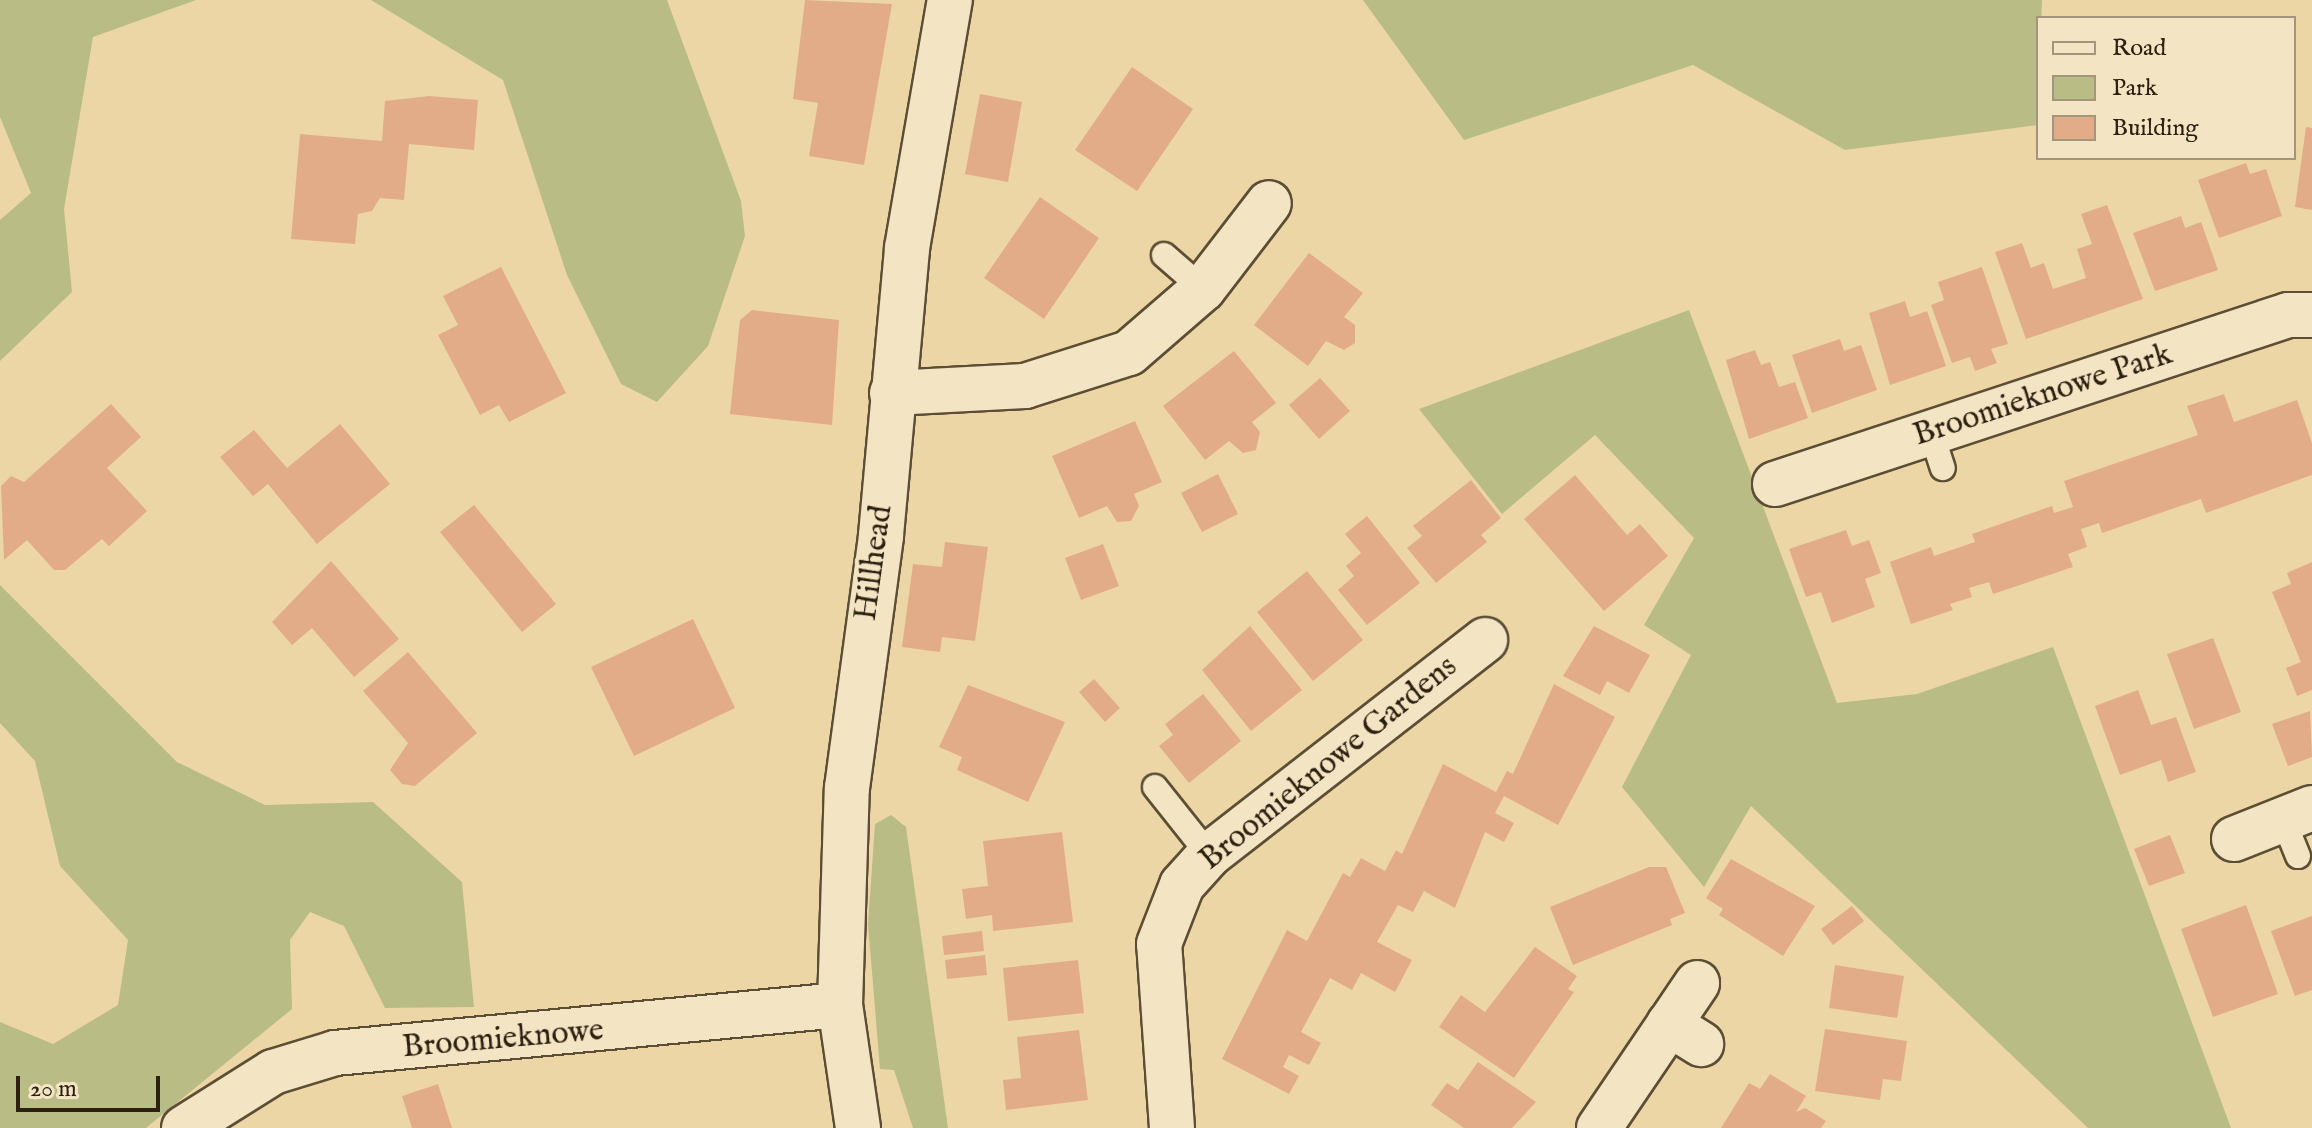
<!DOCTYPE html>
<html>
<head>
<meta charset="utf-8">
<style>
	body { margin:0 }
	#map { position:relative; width:2312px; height:1128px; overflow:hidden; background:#ecd6a5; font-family:"IM FELL English",serif }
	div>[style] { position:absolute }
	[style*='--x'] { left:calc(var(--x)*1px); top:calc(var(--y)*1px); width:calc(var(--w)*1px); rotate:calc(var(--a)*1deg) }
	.green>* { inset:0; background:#b9bd85 }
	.building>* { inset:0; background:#e3ac89 }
	.roads { filter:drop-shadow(2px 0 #5c4e35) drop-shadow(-2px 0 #5c4e35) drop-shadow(0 2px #5c4e35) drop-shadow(0 -2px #5c4e35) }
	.lane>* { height:24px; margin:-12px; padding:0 12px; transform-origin:12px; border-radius:12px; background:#f3e4c4 }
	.street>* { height:44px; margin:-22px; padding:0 22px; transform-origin:22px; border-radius:22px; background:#f3e4c4 }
	.secondary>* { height:44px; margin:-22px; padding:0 22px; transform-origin:22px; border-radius:22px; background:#f3e4c4 }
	span { translate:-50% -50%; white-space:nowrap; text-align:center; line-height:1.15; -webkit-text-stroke:8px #f3e4c4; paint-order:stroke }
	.street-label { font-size:32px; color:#2c2010 }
	.legend { position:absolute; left:2036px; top:16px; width:260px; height:144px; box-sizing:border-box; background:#f3e4c4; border:2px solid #a3967c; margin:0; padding:10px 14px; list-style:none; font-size:24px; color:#2c2010 }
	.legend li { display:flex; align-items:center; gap:16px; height:40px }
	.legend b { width:40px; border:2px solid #a3967c }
	.scale { position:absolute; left:16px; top:1076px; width:144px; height:36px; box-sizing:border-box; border:4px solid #2c2010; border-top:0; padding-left:10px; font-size:24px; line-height:28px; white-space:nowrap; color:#2c2010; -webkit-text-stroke:6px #f3e4c4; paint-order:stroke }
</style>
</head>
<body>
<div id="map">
	<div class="green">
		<div style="clip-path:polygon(0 0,196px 0,93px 37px,64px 209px,72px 292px,0 361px,0 220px,31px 193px,0 117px)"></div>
		<div style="clip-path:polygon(371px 0,667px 0,741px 201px,745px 236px,708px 346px,657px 402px,621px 384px,567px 275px,503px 80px)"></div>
		<div style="clip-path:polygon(1363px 0,2042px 0,2038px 125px,1845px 150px,1693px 65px,1464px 140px)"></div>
		<div style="clip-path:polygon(1689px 310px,1837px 703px,1917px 694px,2053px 647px,2231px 1128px,2088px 1128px,1751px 806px,1704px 887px,1622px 787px,1691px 655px,1644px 625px,1694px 538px,1595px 435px,1502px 514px,1419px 409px)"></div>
		<div style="clip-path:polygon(0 585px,177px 762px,265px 805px,373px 802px,462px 882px,474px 1007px,385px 1008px,344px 926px,310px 912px,290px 940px,292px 1009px,146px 1128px,0 1128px,0 1022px,53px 1044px,118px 1005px,128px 940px,60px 866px,35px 761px,0 723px)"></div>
		<div style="clip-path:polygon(891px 815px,906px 827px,948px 1128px,913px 1128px,894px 1070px,880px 1069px,868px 924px,875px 824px)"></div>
	</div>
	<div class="building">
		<div style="clip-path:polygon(805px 0,892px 4px,864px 165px,809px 156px,818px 103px,793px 99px)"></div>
		<div style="clip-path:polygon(1132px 67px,1193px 109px,1137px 191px,1075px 150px)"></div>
		<div style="clip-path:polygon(980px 94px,1022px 102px,1008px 182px,965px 174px)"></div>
		<div style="clip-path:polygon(429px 96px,478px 100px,474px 150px,409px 144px,404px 200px,380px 198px,372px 211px,358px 214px,355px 244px,291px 239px,300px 134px,382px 141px,385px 101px)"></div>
		<div style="clip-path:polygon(2306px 127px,2312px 128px,2312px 210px,2295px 207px)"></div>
		<div style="clip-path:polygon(2246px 163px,2250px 174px,2266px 169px,2282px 216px,2219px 238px,2198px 180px)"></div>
		<div style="clip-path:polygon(1040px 197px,1099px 238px,1044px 319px,984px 278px)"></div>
		<div style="clip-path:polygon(2107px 205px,2143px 299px,2026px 339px,1995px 252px,2022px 243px,2031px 268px,2044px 263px,2053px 289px,2086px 278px,2077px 249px,2092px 244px,2081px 214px)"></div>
		<div style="clip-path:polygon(2181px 216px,2185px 228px,2201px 222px,2218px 270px,2155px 291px,2133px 233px)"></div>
		<div style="clip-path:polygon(1309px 253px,1363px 293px,1344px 317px,1355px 325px,1355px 343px,1344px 350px,1326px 341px,1308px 366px,1254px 325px)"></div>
		<div style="clip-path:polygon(501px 267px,566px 393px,509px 422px,499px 405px,480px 415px,438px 335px,458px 325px,443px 296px)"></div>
		<div style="clip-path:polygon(1982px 267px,2008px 344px,1991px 349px,1997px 363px,1975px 371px,1970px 357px,1952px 363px,1931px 305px,1944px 300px,1938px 282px)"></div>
		<div style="clip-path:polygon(1905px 301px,1910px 317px,1927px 311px,1946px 366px,1890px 385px,1869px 313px)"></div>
		<div style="clip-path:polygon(752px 310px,839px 320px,832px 425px,730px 414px,740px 320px)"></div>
		<div style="clip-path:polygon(1840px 339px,1844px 351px,1861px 345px,1877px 390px,1812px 413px,1792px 355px)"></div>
		<div style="clip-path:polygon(1755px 350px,1761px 365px,1770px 362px,1779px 387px,1795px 382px,1808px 418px,1749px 439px,1726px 360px)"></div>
		<div style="clip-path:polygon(1234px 351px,1276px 403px,1252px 422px,1260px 432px,1256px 450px,1243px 453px,1229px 441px,1205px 460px,1163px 406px)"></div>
		<div style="clip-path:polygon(1320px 378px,1350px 411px,1319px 439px,1289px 405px)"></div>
		<div style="clip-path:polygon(2224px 394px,2234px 422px,2297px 400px,2312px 443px,2312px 475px,2206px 513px,2201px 499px,2102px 533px,2099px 523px,2081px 529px,2087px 547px,2068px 554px,2073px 567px,1993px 594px,1989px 582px,1969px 588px,1972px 597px,1950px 604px,1953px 610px,1911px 624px,1890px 562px,1931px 547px,1934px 556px,1975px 542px,1972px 534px,2052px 506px,2054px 513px,2073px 507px,2064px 481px,2198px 435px,2187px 406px)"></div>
		<div style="clip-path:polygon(111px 404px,141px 437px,107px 468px,147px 511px,109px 546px,102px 539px,65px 570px,54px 570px,27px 540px,4px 560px,1px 486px,11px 476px,24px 482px)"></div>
		<div style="clip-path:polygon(1135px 421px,1162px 482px,1134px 494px,1139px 506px,1131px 521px,1117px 522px,1107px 506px,1079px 518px,1052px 456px)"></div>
		<div style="clip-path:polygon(340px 424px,390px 484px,317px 544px,268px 484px,253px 496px,220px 457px,254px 430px,287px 468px)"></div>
		<div style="clip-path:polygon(1218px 474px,1238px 514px,1202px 532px,1181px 493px)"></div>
		<div style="clip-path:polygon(1575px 475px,1627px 535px,1640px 524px,1668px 556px,1604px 611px,1524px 519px)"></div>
		<div style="clip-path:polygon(1471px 480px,1501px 518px,1481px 535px,1487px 542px,1436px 583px,1407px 548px,1422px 536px,1413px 526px)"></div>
		<div style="clip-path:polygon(474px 505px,556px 604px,522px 632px,440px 532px)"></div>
		<div style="clip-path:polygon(1367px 516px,1420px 583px,1367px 625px,1338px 590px,1354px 576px,1346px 566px,1361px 553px,1345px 534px)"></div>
		<div style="clip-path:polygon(1846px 530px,1852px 546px,1869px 540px,1881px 573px,1865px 579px,1875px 607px,1832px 623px,1821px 592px,1806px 597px,1789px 549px)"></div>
		<div style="clip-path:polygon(945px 542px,988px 547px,975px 641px,942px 637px,940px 652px,902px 647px,913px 564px,942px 567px)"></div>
		<div style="clip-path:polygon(1103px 544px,1119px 586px,1081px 600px,1065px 558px)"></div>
		<div style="clip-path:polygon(331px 561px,399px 639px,354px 677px,312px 628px,292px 645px,272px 622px)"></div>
		<div style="clip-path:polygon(2312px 562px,2312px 690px,2297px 696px,2286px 668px,2301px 662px,2272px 592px,2291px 584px,2287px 573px)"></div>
		<div style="clip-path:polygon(1307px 571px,1363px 640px,1313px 681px,1257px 612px)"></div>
		<div style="clip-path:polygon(693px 619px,735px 708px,634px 756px,591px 667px)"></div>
		<div style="clip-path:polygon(1250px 626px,1302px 690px,1251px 731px,1202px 670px)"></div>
		<div style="clip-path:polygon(1594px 626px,1650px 655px,1629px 693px,1607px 681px,1600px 695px,1563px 676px)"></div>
		<div style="clip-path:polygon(2213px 638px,2241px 712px,2194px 729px,2167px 654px)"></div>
		<div style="clip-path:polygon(408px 652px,477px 733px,415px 786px,402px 784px,390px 770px,408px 743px,363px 691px)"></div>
		<div style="clip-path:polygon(1094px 679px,1120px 708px,1105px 722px,1079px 692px)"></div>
		<div style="clip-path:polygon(1554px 684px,1615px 717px,1558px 825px,1504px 796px,1495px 813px,1514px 823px,1504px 842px,1485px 832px,1455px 908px,1424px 891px,1413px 912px,1398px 905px,1377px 942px,1412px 960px,1395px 992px,1361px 973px,1352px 990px,1330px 978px,1301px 1032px,1321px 1043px,1309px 1065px,1289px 1055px,1283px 1067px,1299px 1076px,1289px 1094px,1222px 1059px,1287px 930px,1307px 941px,1343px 873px,1350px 877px,1361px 858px,1385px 871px,1396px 850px,1402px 854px,1443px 764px,1496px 792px,1507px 771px,1513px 774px)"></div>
		<div style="clip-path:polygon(968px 685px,1065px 722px,1028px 802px,957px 770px,962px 757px,939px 747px)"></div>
		<div style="clip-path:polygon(2138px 690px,2151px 725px,2176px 717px,2196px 772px,2168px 782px,2161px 760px,2120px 775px,2095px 706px)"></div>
		<div style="clip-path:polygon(1203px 694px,1241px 741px,1189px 783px,1159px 746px,1173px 735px,1165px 724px)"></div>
		<div style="clip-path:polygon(2310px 711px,2312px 757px,2288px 766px,2272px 724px)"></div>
		<div style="clip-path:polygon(1062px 832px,1073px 922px,993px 931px,992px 915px,966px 919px,962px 889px,988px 886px,983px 841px)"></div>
		<div style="clip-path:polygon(2170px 835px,2185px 873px,2149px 886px,2134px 849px)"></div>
		<div style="clip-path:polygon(1731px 859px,1815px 906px,1783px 956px,1719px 915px,1723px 909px,1706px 898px)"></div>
		<div style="clip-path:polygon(1649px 867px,1666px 867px,1685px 913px,1670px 919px,1672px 925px,1573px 965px,1550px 907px)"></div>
		<div style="clip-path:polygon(2246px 905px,2278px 994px,2213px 1017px,2181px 929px)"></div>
		<div style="clip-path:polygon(1852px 906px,1864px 921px,1833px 945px,1821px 929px)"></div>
		<div style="clip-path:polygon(2312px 916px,2312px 990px,2295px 996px,2271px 931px)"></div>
		<div style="clip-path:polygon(982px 931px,984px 951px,944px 955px,942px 936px)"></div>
		<div style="clip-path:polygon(1535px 947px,1577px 976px,1568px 989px,1574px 992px,1514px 1078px,1439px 1027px,1461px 995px,1485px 1012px)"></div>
		<div style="clip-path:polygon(985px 955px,987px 975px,947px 979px,945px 960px)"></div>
		<div style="clip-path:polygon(1078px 960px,1084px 1013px,1008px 1021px,1003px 968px)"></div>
		<div style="clip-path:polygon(1835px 965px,1904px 976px,1897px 1018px,1829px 1008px)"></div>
		<div style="clip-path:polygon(1825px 1029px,1907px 1041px,1901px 1081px,1883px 1079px,1880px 1100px,1815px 1091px)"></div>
		<div style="clip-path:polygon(1079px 1030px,1088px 1100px,1006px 1110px,1003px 1080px,1021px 1078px,1017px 1037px)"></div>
		<div style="clip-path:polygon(1478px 1062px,1536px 1102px,1512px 1128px,1464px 1128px,1431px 1105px,1447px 1083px,1458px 1090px)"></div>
		<div style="clip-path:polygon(1770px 1074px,1806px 1096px,1796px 1112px,1805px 1108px,1826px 1121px,1821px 1128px,1721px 1128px,1749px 1083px,1760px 1089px)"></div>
		<div style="clip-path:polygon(438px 1084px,452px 1128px,412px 1128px,402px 1096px)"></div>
	</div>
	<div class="roads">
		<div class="lane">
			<div style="--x:1164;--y:255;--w:52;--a:41.1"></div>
			<div style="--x:1931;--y:432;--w:38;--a:72"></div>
			<div style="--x:1155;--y:787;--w:87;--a:51.5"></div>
			<div style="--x:2283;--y:819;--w:40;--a:68"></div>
		</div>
		<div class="street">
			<div style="--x:892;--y:393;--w:133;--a:-3"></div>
			<div style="--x:1025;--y:386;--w:109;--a:-17.6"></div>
			<div style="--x:1129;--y:353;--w:98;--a:-40.9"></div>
			<div style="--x:1203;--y:289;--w:108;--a:-52.5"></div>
			<div style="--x:1775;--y:484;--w:540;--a:-18.23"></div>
			<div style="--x:2288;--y:315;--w:24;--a:0"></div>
			<div style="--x:2234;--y:839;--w:84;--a:-21.7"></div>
			<div style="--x:1669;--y:1024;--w:38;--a:32"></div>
			<div style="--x:184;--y:1128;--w:105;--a:-32.2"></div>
			<div style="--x:273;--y:1072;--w:65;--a:-17"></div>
			<div style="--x:335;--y:1053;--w:507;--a:-5.43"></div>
			<div style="--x:1172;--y:1128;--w:184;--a:-94"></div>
			<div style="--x:1159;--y:944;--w:63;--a:-68.7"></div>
			<div style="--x:1182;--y:885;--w:40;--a:-48"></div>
			<div style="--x:1209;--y:855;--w:350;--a:-37.9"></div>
			<div style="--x:1599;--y:1128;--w:175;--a:-55.9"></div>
		</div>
		<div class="secondary">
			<div style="--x:858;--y:1128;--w:124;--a:-98.3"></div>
			<div style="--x:840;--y:1005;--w:217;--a:-88.2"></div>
			<div style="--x:847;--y:788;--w:255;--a:-82.3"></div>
			<div style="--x:881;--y:535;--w:288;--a:-84.8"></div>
			<div style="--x:907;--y:248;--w:252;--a:-80.2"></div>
		</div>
	</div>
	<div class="street-label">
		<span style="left:2043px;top:396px;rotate:-18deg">Broomieknowe Park</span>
		<span style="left:875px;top:563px;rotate:-82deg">Hillhead</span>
		<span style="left:1329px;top:764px;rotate:-39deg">Broomieknowe Gardens</span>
		<span style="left:503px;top:1040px;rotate:-5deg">Broomieknowe</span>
	</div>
	<ul class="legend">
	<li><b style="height:10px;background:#f3e4c4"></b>Road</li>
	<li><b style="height:22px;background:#b9bd85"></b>Park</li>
	<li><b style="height:22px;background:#e3ac89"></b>Building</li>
	</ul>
	<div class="scale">20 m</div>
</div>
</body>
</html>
